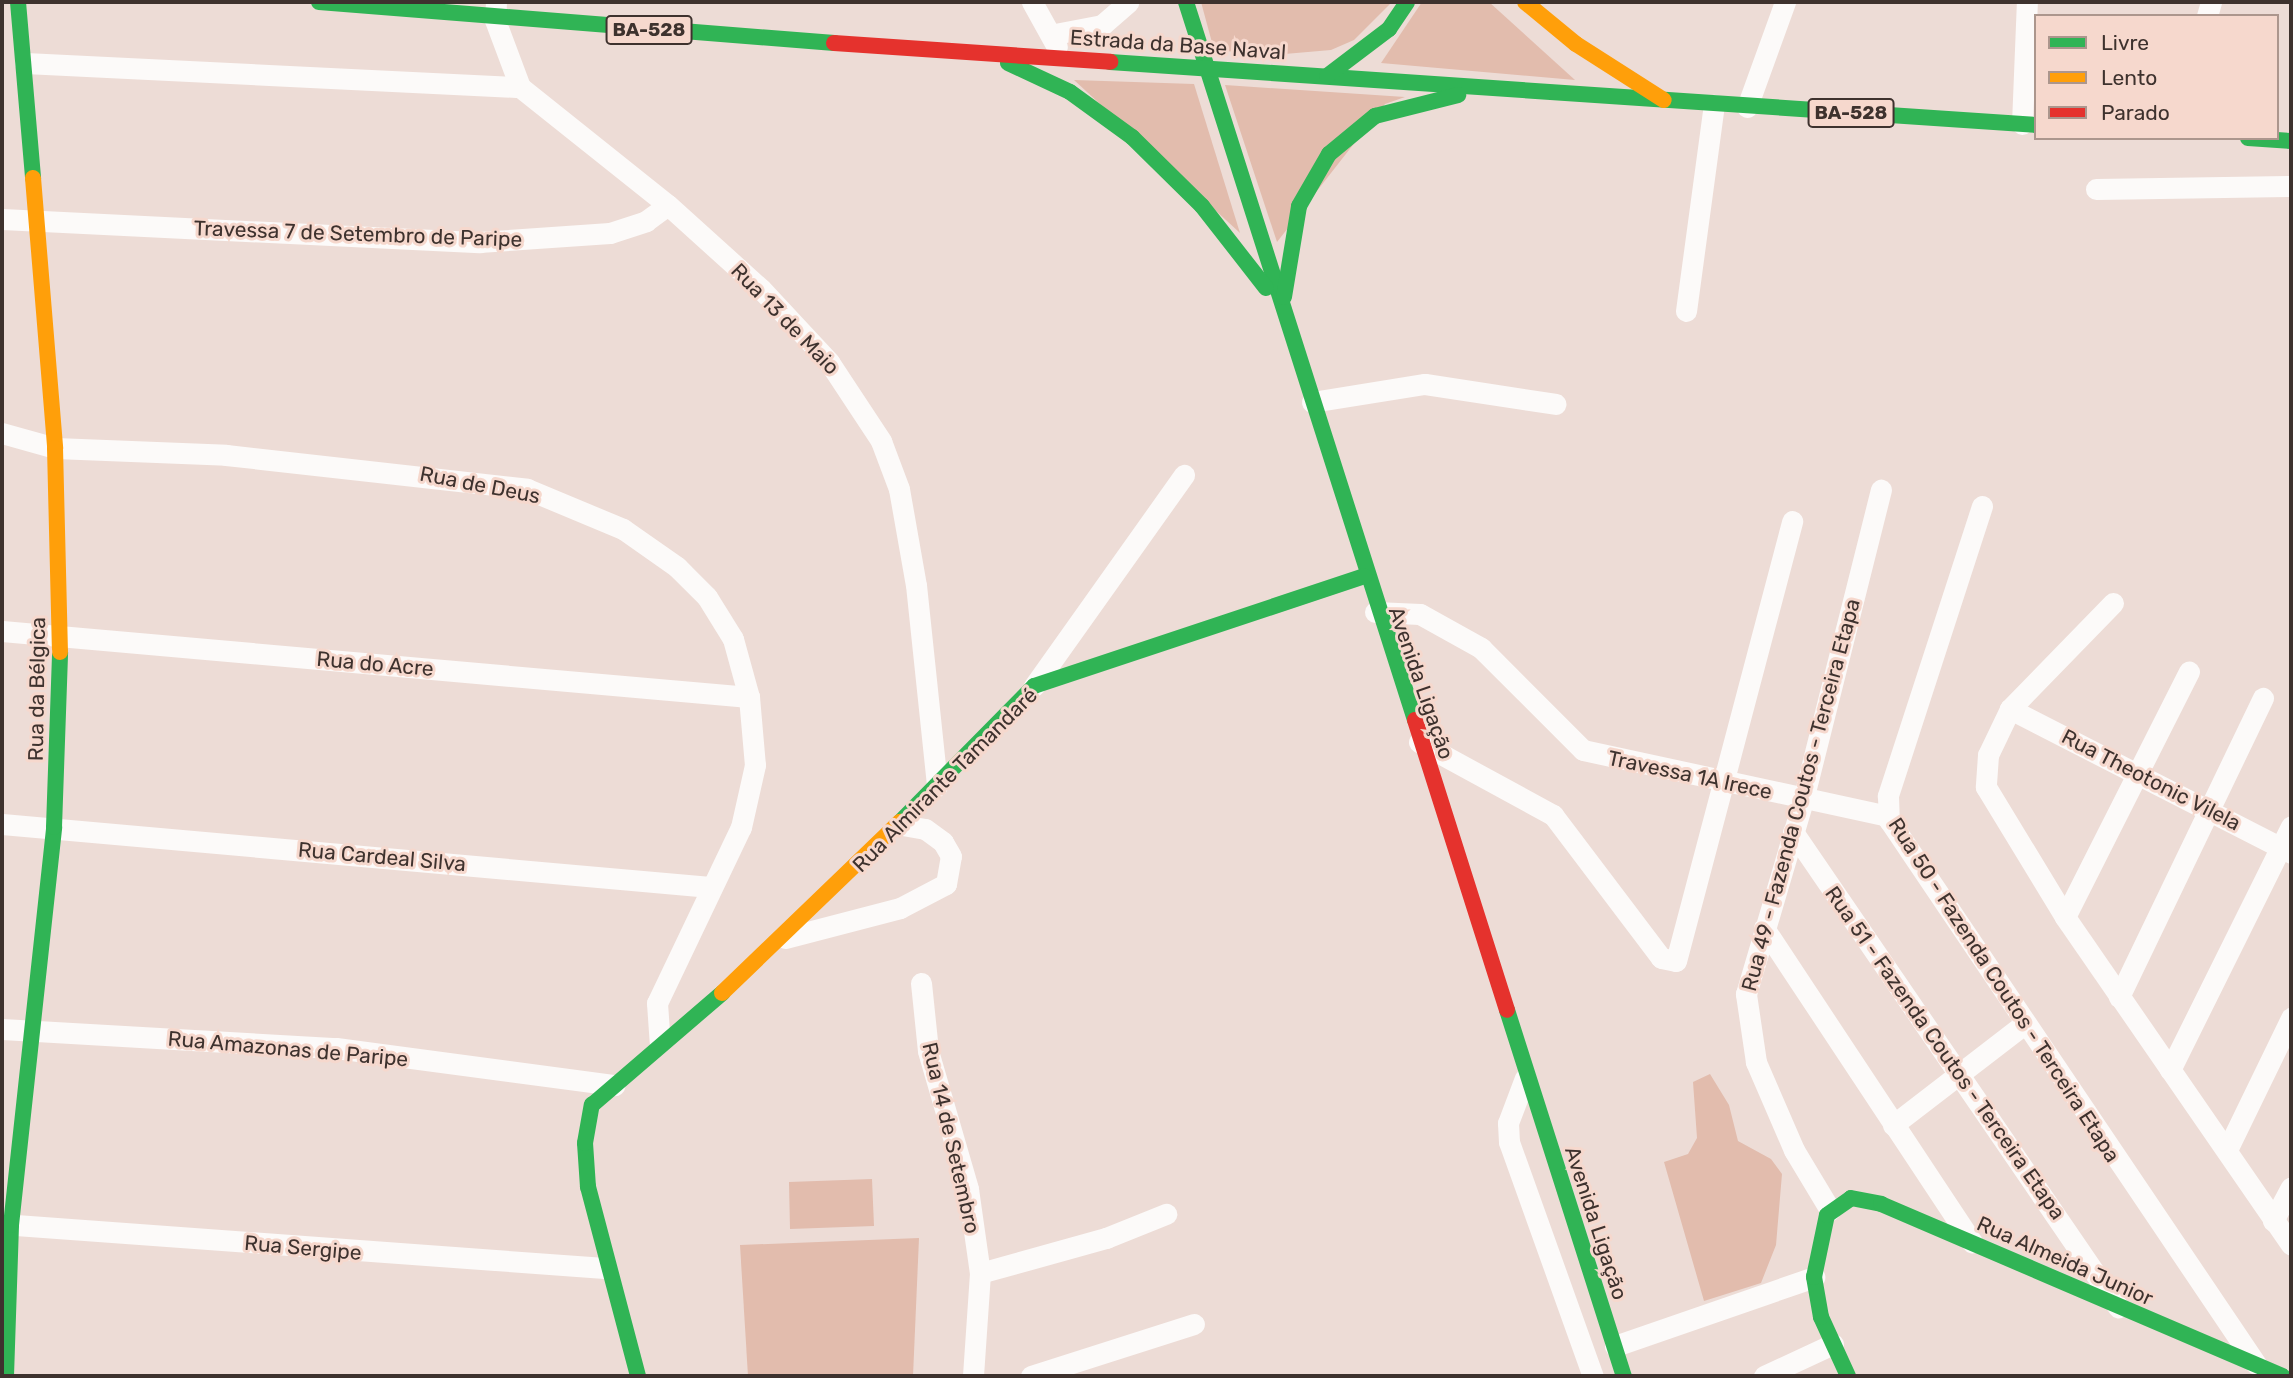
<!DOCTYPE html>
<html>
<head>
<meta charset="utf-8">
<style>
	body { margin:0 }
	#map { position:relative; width:2293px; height:1378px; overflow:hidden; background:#eddcd6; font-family:Rubik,sans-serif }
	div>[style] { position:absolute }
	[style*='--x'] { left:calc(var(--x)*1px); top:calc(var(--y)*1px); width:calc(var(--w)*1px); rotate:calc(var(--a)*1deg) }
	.green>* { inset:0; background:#e2bcad }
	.street>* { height:21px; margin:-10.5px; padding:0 10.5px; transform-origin:10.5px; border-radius:10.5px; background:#fcfaf9 }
	.fast>* { height:16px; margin:-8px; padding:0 8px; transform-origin:8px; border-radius:8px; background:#30b455 }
	.slow>* { height:16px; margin:-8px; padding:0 8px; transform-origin:8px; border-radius:8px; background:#ff9f0a }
	.jam>* { height:16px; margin:-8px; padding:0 8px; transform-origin:8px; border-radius:8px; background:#e5322d }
	span { translate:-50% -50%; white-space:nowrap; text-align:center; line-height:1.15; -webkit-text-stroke:6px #f6d8cd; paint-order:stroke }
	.shield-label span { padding:2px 5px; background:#f6d8cd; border:2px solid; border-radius:5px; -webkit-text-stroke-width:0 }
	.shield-label { font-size:19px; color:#3e322e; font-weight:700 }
	.street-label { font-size:21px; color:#3e322e }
	.frame { position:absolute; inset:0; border:4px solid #3e322e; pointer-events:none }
	.legend { position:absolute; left:2034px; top:14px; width:245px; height:126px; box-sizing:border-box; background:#f6d8cd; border:2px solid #ac968d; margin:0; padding:9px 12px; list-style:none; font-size:21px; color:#3e322e }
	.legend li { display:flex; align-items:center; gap:14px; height:35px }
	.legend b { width:35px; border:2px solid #ac968d }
</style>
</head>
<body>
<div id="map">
	<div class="green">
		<div style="clip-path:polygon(1201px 2px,1392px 2px,1354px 40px,1331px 50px,1273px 55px,1214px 50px)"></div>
		<div style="clip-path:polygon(1422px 2px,1489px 2px,1575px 80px,1381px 63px)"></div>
		<div style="clip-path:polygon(1074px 80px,1194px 84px,1240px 233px)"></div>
		<div style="clip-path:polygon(1225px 85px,1405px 97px,1385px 104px,1277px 242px)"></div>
		<div style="clip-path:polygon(1710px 1074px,1729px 1105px,1738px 1141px,1771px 1159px,1782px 1174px,1776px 1245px,1761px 1283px,1704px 1301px,1664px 1162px,1688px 1154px,1697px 1138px,1693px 1082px)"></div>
		<div style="clip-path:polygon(872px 1179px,874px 1226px,790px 1229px,789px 1182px)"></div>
		<div style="clip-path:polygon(919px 1238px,913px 1376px,748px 1376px,740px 1245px)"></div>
	</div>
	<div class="street">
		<div style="--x:496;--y:2;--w:18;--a:93"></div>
		<div style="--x:495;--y:20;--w:72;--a:69.5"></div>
		<div style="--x:520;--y:87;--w:189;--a:38.6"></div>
		<div style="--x:668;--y:205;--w:125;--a:42.1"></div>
		<div style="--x:761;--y:289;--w:100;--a:47"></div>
		<div style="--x:829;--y:362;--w:95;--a:56.6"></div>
		<div style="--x:881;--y:441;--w:51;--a:69.4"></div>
		<div style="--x:899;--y:489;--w:97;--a:80"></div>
		<div style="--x:916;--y:585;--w:202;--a:84"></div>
		<div style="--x:1032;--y:2;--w:51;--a:60.9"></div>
		<div style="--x:2207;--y:16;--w:15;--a:-74"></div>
		<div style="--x:1055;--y:34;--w:48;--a:-10.8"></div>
		<div style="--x:1102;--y:25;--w:35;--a:-41"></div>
		<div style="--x:25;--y:63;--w:496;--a:2.8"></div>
		<div style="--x:1747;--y:107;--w:112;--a:-70.1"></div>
		<div style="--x:2022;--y:124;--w:122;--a:-87.7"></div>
		<div style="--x:2096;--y:189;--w:195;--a:-0.9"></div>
		<div style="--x:2;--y:219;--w:478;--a:2.8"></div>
		<div style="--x:479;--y:242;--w:131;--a:-3.9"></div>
		<div style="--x:610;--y:233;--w:38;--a:-18"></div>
		<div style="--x:646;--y:221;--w:27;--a:-36"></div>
		<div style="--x:1686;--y:311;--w:208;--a:-82.3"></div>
		<div style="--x:1312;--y:402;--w:114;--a:-9.1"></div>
		<div style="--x:1425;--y:384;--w:132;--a:8.7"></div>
		<div style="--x:2;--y:433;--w:55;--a:15.8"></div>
		<div style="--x:55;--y:448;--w:171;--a:2.3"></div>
		<div style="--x:226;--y:455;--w:303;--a:6.4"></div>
		<div style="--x:527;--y:489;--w:104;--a:22.6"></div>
		<div style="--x:623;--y:529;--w:66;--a:35.1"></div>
		<div style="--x:677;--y:567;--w:42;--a:45"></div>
		<div style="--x:707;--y:597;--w:49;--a:58.2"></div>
		<div style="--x:733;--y:639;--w:60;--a:74.6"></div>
		<div style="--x:749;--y:697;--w:68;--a:85"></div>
		<div style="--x:755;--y:765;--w:64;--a:102.7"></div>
		<div style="--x:741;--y:827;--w:195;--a:115.5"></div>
		<div style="--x:657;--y:1003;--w:39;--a:86"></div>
		<div style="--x:1982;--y:506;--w:305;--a:108"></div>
		<div style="--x:1888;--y:796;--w:24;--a:88"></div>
		<div style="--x:1889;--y:820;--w:656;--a:56"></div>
		<div style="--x:2113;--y:603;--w:148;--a:134.2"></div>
		<div style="--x:2010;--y:709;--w:51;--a:115.6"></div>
		<div style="--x:1988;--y:755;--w:32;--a:94"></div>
		<div style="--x:1986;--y:787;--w:152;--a:58.7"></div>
		<div style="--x:2065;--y:917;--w:398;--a:55.4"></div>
		<div style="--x:1375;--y:612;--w:45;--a:2.5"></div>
		<div style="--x:1420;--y:614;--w:70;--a:29.1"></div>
		<div style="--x:1481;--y:648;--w:144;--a:45"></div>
		<div style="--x:1583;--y:750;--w:312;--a:12.2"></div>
		<div style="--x:2;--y:631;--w:750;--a:5.05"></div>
		<div style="--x:1034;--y:686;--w:259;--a:-54.6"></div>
		<div style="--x:2010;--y:709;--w:316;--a:27.1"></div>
		<div style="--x:1419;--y:742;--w:153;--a:28.6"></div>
		<div style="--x:1553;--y:815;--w:179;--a:52.9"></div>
		<div style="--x:1661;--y:958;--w:15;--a:11"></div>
		<div style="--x:1676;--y:961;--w:455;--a:-75.2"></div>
		<div style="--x:2;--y:824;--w:711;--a:5.08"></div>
		<div style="--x:1793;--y:832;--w:576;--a:55.62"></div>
		<div style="--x:2065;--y:917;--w:275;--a:-63.2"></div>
		<div style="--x:1764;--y:928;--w:377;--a:56.5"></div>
		<div style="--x:785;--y:938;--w:119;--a:-14.6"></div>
		<div style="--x:900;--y:908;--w:52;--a:-27.6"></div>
		<div style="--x:946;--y:884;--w:28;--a:-80"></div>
		<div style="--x:951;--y:856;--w:16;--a:-120"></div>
		<div style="--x:943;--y:842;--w:22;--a:-144"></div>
		<div style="--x:925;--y:829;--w:23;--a:-170"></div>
		<div style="--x:921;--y:983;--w:68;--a:84.1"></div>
		<div style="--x:928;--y:1051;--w:144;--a:73.8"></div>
		<div style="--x:968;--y:1189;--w:85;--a:81.9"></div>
		<div style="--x:980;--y:1273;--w:103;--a:93.9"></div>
		<div style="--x:2119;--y:997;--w:332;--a:-64.3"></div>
		<div style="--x:2;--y:1029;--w:335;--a:3.3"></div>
		<div style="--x:336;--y:1048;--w:281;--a:7.6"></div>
		<div style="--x:2170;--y:1070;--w:272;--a:-63.6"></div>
		<div style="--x:1525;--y:1078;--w:48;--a:110.7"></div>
		<div style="--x:1508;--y:1123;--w:19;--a:87"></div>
		<div style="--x:1509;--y:1142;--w:249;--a:70.3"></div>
		<div style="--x:1893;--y:1125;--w:165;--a:-37.6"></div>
		<div style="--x:2227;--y:1150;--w:147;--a:-64.1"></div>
		<div style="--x:1830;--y:1210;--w:70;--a:-121"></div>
		<div style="--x:1794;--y:1150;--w:96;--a:-113.4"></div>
		<div style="--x:1756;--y:1062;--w:69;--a:-98.4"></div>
		<div style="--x:1746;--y:994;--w:202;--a:-73.6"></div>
		<div style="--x:1803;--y:800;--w:320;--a:-75.9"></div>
		<div style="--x:2273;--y:1221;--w:38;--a:-62"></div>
		<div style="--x:2;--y:1224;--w:604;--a:4.18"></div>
		<div style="--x:980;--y:1273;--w:131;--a:-15.5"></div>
		<div style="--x:1106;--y:1238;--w:65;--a:-21.8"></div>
		<div style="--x:1615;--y:1346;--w:211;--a:-19.1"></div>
		<div style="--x:1031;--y:1376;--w:171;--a:-17.7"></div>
		<div style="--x:1764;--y:1376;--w:76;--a:-24.9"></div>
	</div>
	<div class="fast">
		<div style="--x:18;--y:2;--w:177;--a:85.1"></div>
		<div style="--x:319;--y:2;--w:517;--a:4.55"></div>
		<div style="--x:1186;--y:2;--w:754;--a:72.31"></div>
		<div style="--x:1110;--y:62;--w:928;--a:3.89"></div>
		<div style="--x:1008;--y:63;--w:68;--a:25.1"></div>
		<div style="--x:1070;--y:92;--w:77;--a:36"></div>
		<div style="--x:1132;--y:137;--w:98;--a:44.6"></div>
		<div style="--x:1202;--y:206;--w:104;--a:52"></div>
		<div style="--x:1327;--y:76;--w:78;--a:-37.2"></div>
		<div style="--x:1389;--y:29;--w:32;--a:-56"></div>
		<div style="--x:2248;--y:138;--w:43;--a:4"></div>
		<div style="--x:1284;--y:297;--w:92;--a:-80.6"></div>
		<div style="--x:1299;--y:206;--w:60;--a:-60"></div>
		<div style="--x:1329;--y:154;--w:60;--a:-39.6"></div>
		<div style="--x:1375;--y:116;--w:86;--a:-14.2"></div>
		<div style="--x:900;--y:822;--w:191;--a:-45.4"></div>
		<div style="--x:1034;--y:686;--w:348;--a:-18.4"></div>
		<div style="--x:1507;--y:1010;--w:384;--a:72.3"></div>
		<div style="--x:6;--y:1376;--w:151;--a:-88.1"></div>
		<div style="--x:11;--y:1225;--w:400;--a:-83.8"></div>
		<div style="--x:54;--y:827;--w:175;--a:-88"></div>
		<div style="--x:638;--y:1376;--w:196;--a:-104.8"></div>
		<div style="--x:588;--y:1187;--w:44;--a:-93.9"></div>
		<div style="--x:585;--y:1143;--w:39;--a:-80"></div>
		<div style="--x:592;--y:1105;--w:172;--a:-40.7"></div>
		<div style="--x:1848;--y:1376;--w:65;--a:-114.6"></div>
		<div style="--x:1821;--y:1317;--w:41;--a:-99.9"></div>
		<div style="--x:1814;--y:1277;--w:63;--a:-78.2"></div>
		<div style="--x:1827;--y:1215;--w:29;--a:-35"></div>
		<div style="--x:1851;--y:1198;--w:31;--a:11"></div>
		<div style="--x:1881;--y:1204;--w:437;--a:23.2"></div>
	</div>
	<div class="slow">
		<div style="--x:1525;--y:2;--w:66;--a:39.5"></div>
		<div style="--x:1576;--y:44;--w:104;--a:32.5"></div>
		<div style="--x:33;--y:178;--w:271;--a:85.3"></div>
		<div style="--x:55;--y:448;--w:204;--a:88.6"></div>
		<div style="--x:722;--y:993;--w:247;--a:-43.9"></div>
	</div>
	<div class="jam">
		<div style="--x:834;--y:43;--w:277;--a:3.9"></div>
		<div style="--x:1415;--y:720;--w:304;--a:72.4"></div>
	</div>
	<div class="shield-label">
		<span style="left:649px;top:30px">BA-528</span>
		<span style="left:1851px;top:113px">BA-528</span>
	</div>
	<div class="street-label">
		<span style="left:1178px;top:45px;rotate:4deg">Estrada da Base Naval</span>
		<span style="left:358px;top:234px;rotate:2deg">Travessa 7 de Setembro de Paripe</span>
		<span style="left:785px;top:319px;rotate:46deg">Rua 13 de Maio</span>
		<span style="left:480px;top:485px;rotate:11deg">Rua de Deus</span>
		<span style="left:375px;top:664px;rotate:5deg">Rua do Acre</span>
		<span style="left:1421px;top:683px;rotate:71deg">Avenida Ligação</span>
		<span style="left:37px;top:689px;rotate:-89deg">Rua da Bélgica</span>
		<span style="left:1690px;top:775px;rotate:12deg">Travessa 1A Irece</span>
		<span style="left:945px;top:780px;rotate:-45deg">Rua Almirante Tamandaré</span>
		<span style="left:2151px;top:780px;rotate:27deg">Rua Theotonic Vilela</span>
		<span style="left:1801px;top:795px;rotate:-75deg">Rua 49 - Fazenda Coutos - Terceira Etapa</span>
		<span style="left:382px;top:857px;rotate:5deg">Rua Cardeal Silva</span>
		<span style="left:2004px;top:990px;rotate:57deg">Rua 50 - Fazenda Coutos - Terceira Etapa</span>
		<span style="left:288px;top:1049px;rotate:5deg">Rua Amazonas de Paripe</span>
		<span style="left:1945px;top:1053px;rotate:55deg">Rua 51 - Fazenda Coutos - Terceira Etapa</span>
		<span style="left:951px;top:1138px;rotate:77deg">Rua 14 de Setembro</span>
		<span style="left:1596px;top:1223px;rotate:72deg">Avenida Ligação</span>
		<span style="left:303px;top:1248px;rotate:5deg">Rua Sergipe</span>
		<span style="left:2065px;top:1261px;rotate:24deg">Rua Almeida Junior</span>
	</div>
	<div class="frame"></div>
	<ul class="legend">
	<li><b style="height:9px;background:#30b455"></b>Livre</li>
	<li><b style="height:9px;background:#ff9f0a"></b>Lento</li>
	<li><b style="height:9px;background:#e5322d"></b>Parado</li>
	</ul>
</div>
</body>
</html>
